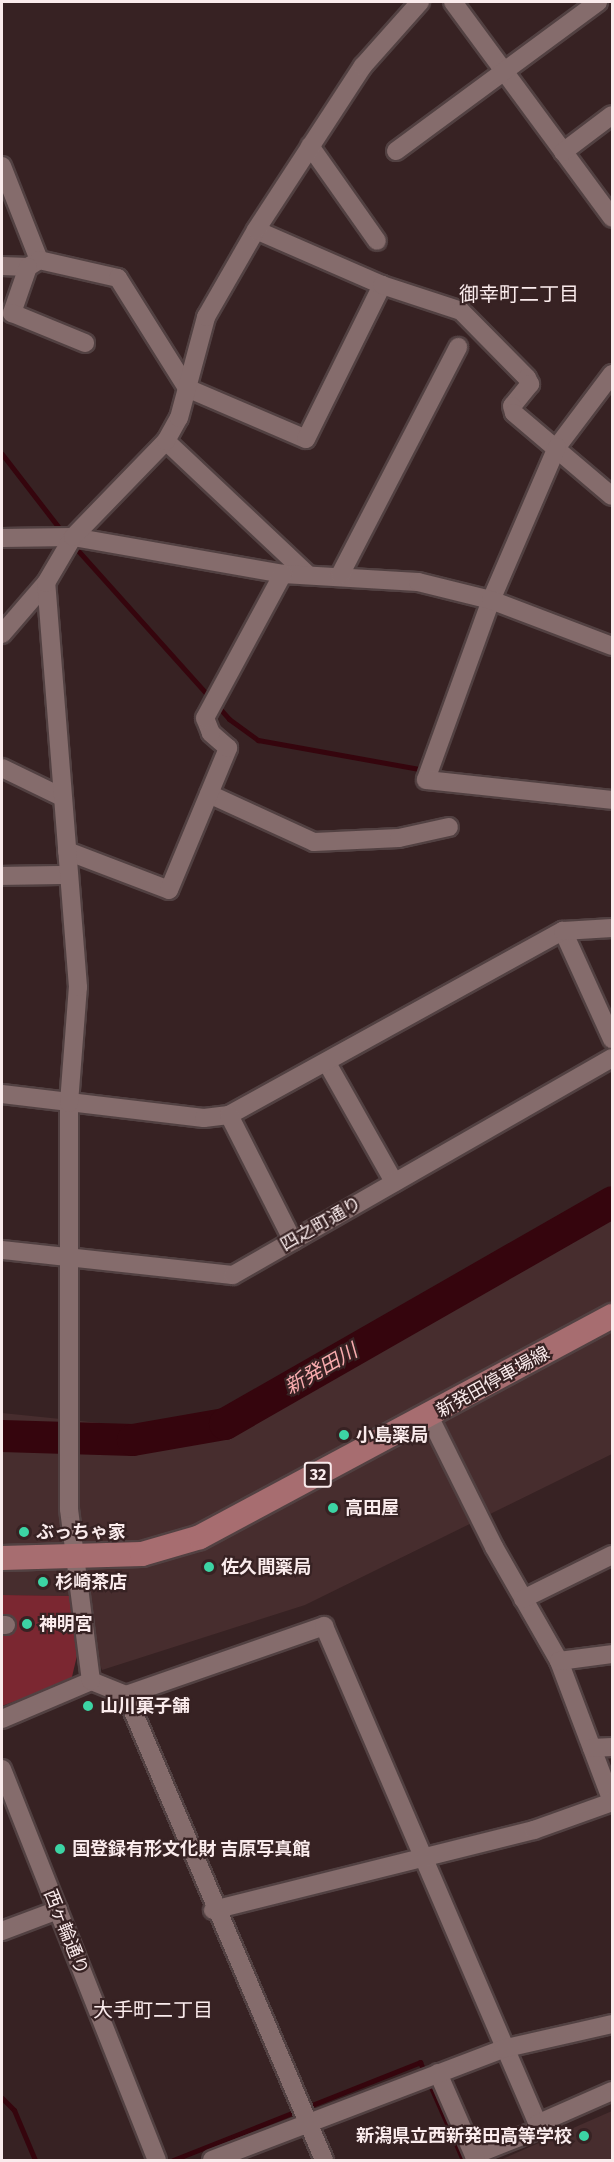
<!DOCTYPE html>
<html>
<head>
<meta charset="utf-8">
<style>
	body { margin:0 }
	#map { position:relative; width:614px; height:2162px; overflow:hidden; background:#372223; font-family:"Fira Sans","Noto Sans JP",sans-serif }
	div>[style] { position:absolute }
	[style*='--x'] { left:calc(var(--x)*1px); top:calc(var(--y)*1px); width:calc(var(--w)*1px); rotate:calc(var(--a)*1deg) }
	.built>* { inset:0; background:#472d2e }
	.green>* { inset:0; background:#7b2731 }
	.stream>* { height:5px; margin:-2.5px; padding:0 2.5px; transform-origin:2.5px; border-radius:2.5px; background:#35050d }
	.river>* { height:32px; margin:-16px; padding:0 16px; transform-origin:16px; border-radius:16px; background:#35050d }
	.roads { filter:drop-shadow(2px 0 #524142) drop-shadow(-2px 0 #524142) drop-shadow(0 2px #524142) drop-shadow(0 -2px #524142) }
	.minor>* { height:18px; margin:-9px; padding:0 9px; transform-origin:9px; border-radius:9px; background:#856c6c }
	.major>* { height:24px; margin:-12px; padding:0 12px; transform-origin:12px; border-radius:12px; background:#a76d70 }
	.dots>* { width:16px; height:16px; translate:-50% -50%; box-sizing:border-box; border:3px solid #372223; border-radius:50% }
	span { translate:-50% -50%; white-space:nowrap; text-align:center; line-height:1.15; -webkit-text-stroke:4.5px #372223; paint-order:stroke }
	.shield-label span { padding:2px 4px; background:#372223; border:2px solid; border-radius:4px; -webkit-text-stroke-width:0 }
	.shield-label { font-size:16px; color:#faebec; font-weight:700 }
	.street-label { font-size:18px; color:#faebec }
	.poi-label { font-size:18px; color:#faebec; font-weight:700 }
	.left { translate:0 -50%; text-align:left }
	.right { translate:-100% -50%; text-align:right }
	.neighbourhood-label { font-size:20px; color:#faebec }
	.water-label { font-size:20px; color:#faacaf; font-style:italic }
	.frame { position:absolute; inset:0; border:3px solid #faebec; pointer-events:none }
</style>
</head>
<body>
<div id="map">
	<div class="built">
		<div style="clip-path:polygon(612px 1209px,612px 1454px,305px 1605px,102px 1670px,76px 1596px,2px 1595px,2px 1413px,198px 1433px)"></div>
		<div style="clip-path:polygon(612px 2111px,612px 2160px,500px 2160px)"></div>
	</div>
	<div class="green">
		<div style="clip-path:polygon(2px 1595px,76px 1596px,80px 1643px,71px 1681px,2px 1706px)"></div>
	</div>
	<div class="stream">
		<div style="--x:2;--y:454;--w:100;--a:52.3"></div>
		<div style="--x:73;--y:545;--w:234;--a:48.1"></div>
		<div style="--x:229;--y:719;--w:36;--a:36"></div>
		<div style="--x:258;--y:740;--w:192;--a:10.2"></div>
		<div style="--x:2;--y:2098;--w:17;--a:45"></div>
		<div style="--x:14;--y:2110;--w:54;--a:67.2"></div>
		<div style="--x:173;--y:2160;--w:266;--a:-21.6"></div>
		<div style="--x:420;--y:2062;--w:107;--a:66.3"></div>
	</div>
	<div class="river">
		<div style="--x:2;--y:1436;--w:131;--a:1.7"></div>
		<div style="--x:133;--y:1440;--w:93;--a:-9.9"></div>
		<div style="--x:225;--y:1424;--w:446;--a:-29.8"></div>
	</div>
	<div class="roads">
		<div class="minor">
			<div style="--x:453;--y:2;--w:268;--a:53.6"></div>
			<div style="--x:310;--y:146;--w:116;--a:54.8"></div>
			<div style="--x:396;--y:151;--w:251;--a:-36.4"></div>
			<div style="--x:563;--y:152;--w:61;--a:-37.1"></div>
			<div style="--x:2;--y:166;--w:101;--a:68.5"></div>
			<div style="--x:2;--y:266;--w:26;--a:2"></div>
			<div style="--x:28;--y:267;--w:13;--a:-32"></div>
			<div style="--x:39;--y:260;--w:81;--a:12.8"></div>
			<div style="--x:118;--y:278;--w:130;--a:57.9"></div>
			<div style="--x:187;--y:388;--w:129;--a:23.2"></div>
			<div style="--x:306;--y:439;--w:172;--a:-63.7"></div>
			<div style="--x:382;--y:285;--w:137;--a:-156.4"></div>
			<div style="--x:28;--y:267;--w:49;--a:109.2"></div>
			<div style="--x:12;--y:313;--w:79;--a:22.3"></div>
			<div style="--x:382;--y:285;--w:83;--a:18.2"></div>
			<div style="--x:461;--y:311;--w:94;--a:45.4"></div>
			<div style="--x:527;--y:378;--w:7;--a:63"></div>
			<div style="--x:530;--y:384;--w:28;--a:129"></div>
			<div style="--x:512;--y:406;--w:7;--a:74"></div>
			<div style="--x:514;--y:413;--w:128;--a:40.3"></div>
			<div style="--x:612;--y:374;--w:91;--a:127"></div>
			<div style="--x:557;--y:447;--w:167;--a:113.3"></div>
			<div style="--x:491;--y:600;--w:191;--a:109.9"></div>
			<div style="--x:426;--y:780;--w:187;--a:6.1"></div>
			<div style="--x:166;--y:441;--w:194;--a:43.3"></div>
			<div style="--x:2;--y:538;--w:71;--a:-0.8"></div>
			<div style="--x:73;--y:537;--w:213;--a:10"></div>
			<div style="--x:283;--y:574;--w:135;--a:3.4"></div>
			<div style="--x:418;--y:582;--w:75;--a:13.9"></div>
			<div style="--x:491;--y:600;--w:129;--a:20.8"></div>
			<div style="--x:340;--y:575;--w:257;--a:-62.6"></div>
			<div style="--x:2;--y:634;--w:67;--a:-49.2"></div>
			<div style="--x:2;--y:768;--w:67;--a:25.8"></div>
			<div style="--x:209;--y:794;--w:115;--a:24.6"></div>
			<div style="--x:314;--y:842;--w:85;--a:-2.7"></div>
			<div style="--x:399;--y:838;--w:51;--a:-12.4"></div>
			<div style="--x:67;--y:851;--w:109;--a:20.9"></div>
			<div style="--x:169;--y:890;--w:154;--a:-67.4"></div>
			<div style="--x:228;--y:748;--w:23;--a:-139"></div>
			<div style="--x:211;--y:733;--w:16;--a:-112"></div>
			<div style="--x:205;--y:718;--w:164;--a:-61.6"></div>
			<div style="--x:2;--y:876;--w:65;--a:-0.9"></div>
			<div style="--x:563;--y:931;--w:119;--a:65.6"></div>
			<div style="--x:327;--y:1063;--w:137;--a:60.6"></div>
			<div style="--x:2;--y:1094;--w:203;--a:6.8"></div>
			<div style="--x:204;--y:1118;--w:25;--a:-7"></div>
			<div style="--x:229;--y:1115;--w:381;--a:-28.9"></div>
			<div style="--x:563;--y:931;--w:49;--a:-3.5"></div>
			<div style="--x:229;--y:1115;--w:141;--a:63.1"></div>
			<div style="--x:2;--y:1250;--w:232;--a:6.2"></div>
			<div style="--x:233;--y:1275;--w:437;--a:-29.8"></div>
			<div style="--x:429;--y:1416;--w:146;--a:63.6"></div>
			<div style="--x:494;--y:1547;--w:131;--a:60.3"></div>
			<div style="--x:559;--y:1661;--w:150;--a:69.3"></div>
			<div style="--x:523;--y:1599;--w:99;--a:-26.3"></div>
			<div style="--x:2;--y:1625;--w:4;--a:0"></div>
			<div style="--x:559;--y:1661;--w:53;--a:-7.5"></div>
			<div style="--x:126;--y:1695;--w:210;--a:-19.2"></div>
			<div style="--x:324;--y:1626;--w:547;--a:66.76"></div>
			<div style="--x:540;--y:2129;--w:71;--a:158.5"></div>
			<div style="--x:2;--y:1719;--w:97;--a:-23.1"></div>
			<div style="--x:592;--y:1748;--w:20;--a:-3"></div>
			<div style="--x:2;--y:1769;--w:421;--a:68.4"></div>
			<div style="--x:213;--y:1910;--w:331;--a:-14"></div>
			<div style="--x:534;--y:1830;--w:83;--a:-19.7"></div>
			<div style="--x:2;--y:1931;--w:60;--a:-20.6"></div>
			<div style="--x:438;--y:2073;--w:95;--a:66.4"></div>
			<div style="--x:537;--y:2124;--w:82;--a:-23.7"></div>
			<div style="--x:212;--y:2160;--w:311;--a:-20.9"></div>
			<div style="--x:502;--y:2049;--w:113;--a:-12.8"></div>
			<div style="--x:324;--y:2160;--w:505;--a:-113.06"></div>
			<div style="--x:126;--y:1695;--w:38;--a:-158"></div>
			<div style="--x:91;--y:1681;--w:173;--a:-97.3"></div>
			<div style="--x:69;--y:1509;--w:406;--a:-90"></div>
			<div style="--x:69;--y:1103;--w:116;--a:-85.6"></div>
			<div style="--x:78;--y:987;--w:405;--a:-94.5"></div>
			<div style="--x:46;--y:583;--w:53;--a:-59.6"></div>
			<div style="--x:73;--y:537;--w:134;--a:-45.9"></div>
			<div style="--x:166;--y:441;--w:26;--a:-61"></div>
			<div style="--x:179;--y:418;--w:105;--a:-75"></div>
			<div style="--x:206;--y:317;--w:100;--a:-60.1"></div>
			<div style="--x:256;--y:230;--w:196;--a:-56.9"></div>
			<div style="--x:363;--y:66;--w:86;--a:-48.3"></div>
		</div>
		<div class="major">
			<div style="--x:2;--y:1558;--w:140;--a:-1.6"></div>
			<div style="--x:142;--y:1554;--w:60;--a:-16.3"></div>
			<div style="--x:200;--y:1537;--w:468;--a:-28.2"></div>
		</div>
	</div>
	<div class="dots">
		<div style="left:344px;top:1435px;background:#3cd4a4"></div>
		<div style="left:333px;top:1508px;background:#3cd4a4"></div>
		<div style="left:24px;top:1532px;background:#3cd4a4"></div>
		<div style="left:209px;top:1567px;background:#3cd4a4"></div>
		<div style="left:43px;top:1582px;background:#3cd4a4"></div>
		<div style="left:27px;top:1624px;background:#3cd4a4"></div>
		<div style="left:88px;top:1706px;background:#3cd4a4"></div>
		<div style="left:60px;top:1849px;background:#3cd4a4"></div>
		<div style="left:584px;top:2136px;background:#3cd4a4"></div>
	</div>
	<div class="shield-label">
		<span style="left:318px;top:1475px">32</span>
	</div>
	<div class="street-label">
		<span style="left:321px;top:1224px;rotate:-30deg">四之町通り</span>
		<span style="left:493px;top:1382px;rotate:-29deg">新発田停車場線</span>
		<span style="left:66px;top:1932px;rotate:68deg">西ヶ輪通り</span>
	</div>
	<div class="poi-label">
		<span class="left" style="left:356px;top:1435px">小島薬局</span>
		<span class="left" style="left:345px;top:1508px">高田屋</span>
		<span class="left" style="left:36px;top:1532px">ぶっちゃ家</span>
		<span class="left" style="left:221px;top:1567px">佐久間薬局</span>
		<span class="left" style="left:55px;top:1582px">杉崎茶店</span>
		<span class="left" style="left:39px;top:1624px">神明宮</span>
		<span class="left" style="left:100px;top:1706px">山川菓子舗</span>
		<span class="left" style="left:72px;top:1849px">国登録有形文化財 吉原写真館</span>
		<span class="right" style="left:572px;top:2136px">新潟県立西新発田高等学校</span>
	</div>
	<div class="neighbourhood-label">
		<span style="left:519px;top:294px">御幸町二丁目</span>
		<span style="left:153px;top:2010px">大手町二丁目</span>
	</div>
	<div class="water-label">
		<span style="left:321px;top:1369px;rotate:-30deg">新発田川</span>
	</div>
	<div class="frame"></div>
</div>
</body>
</html>
